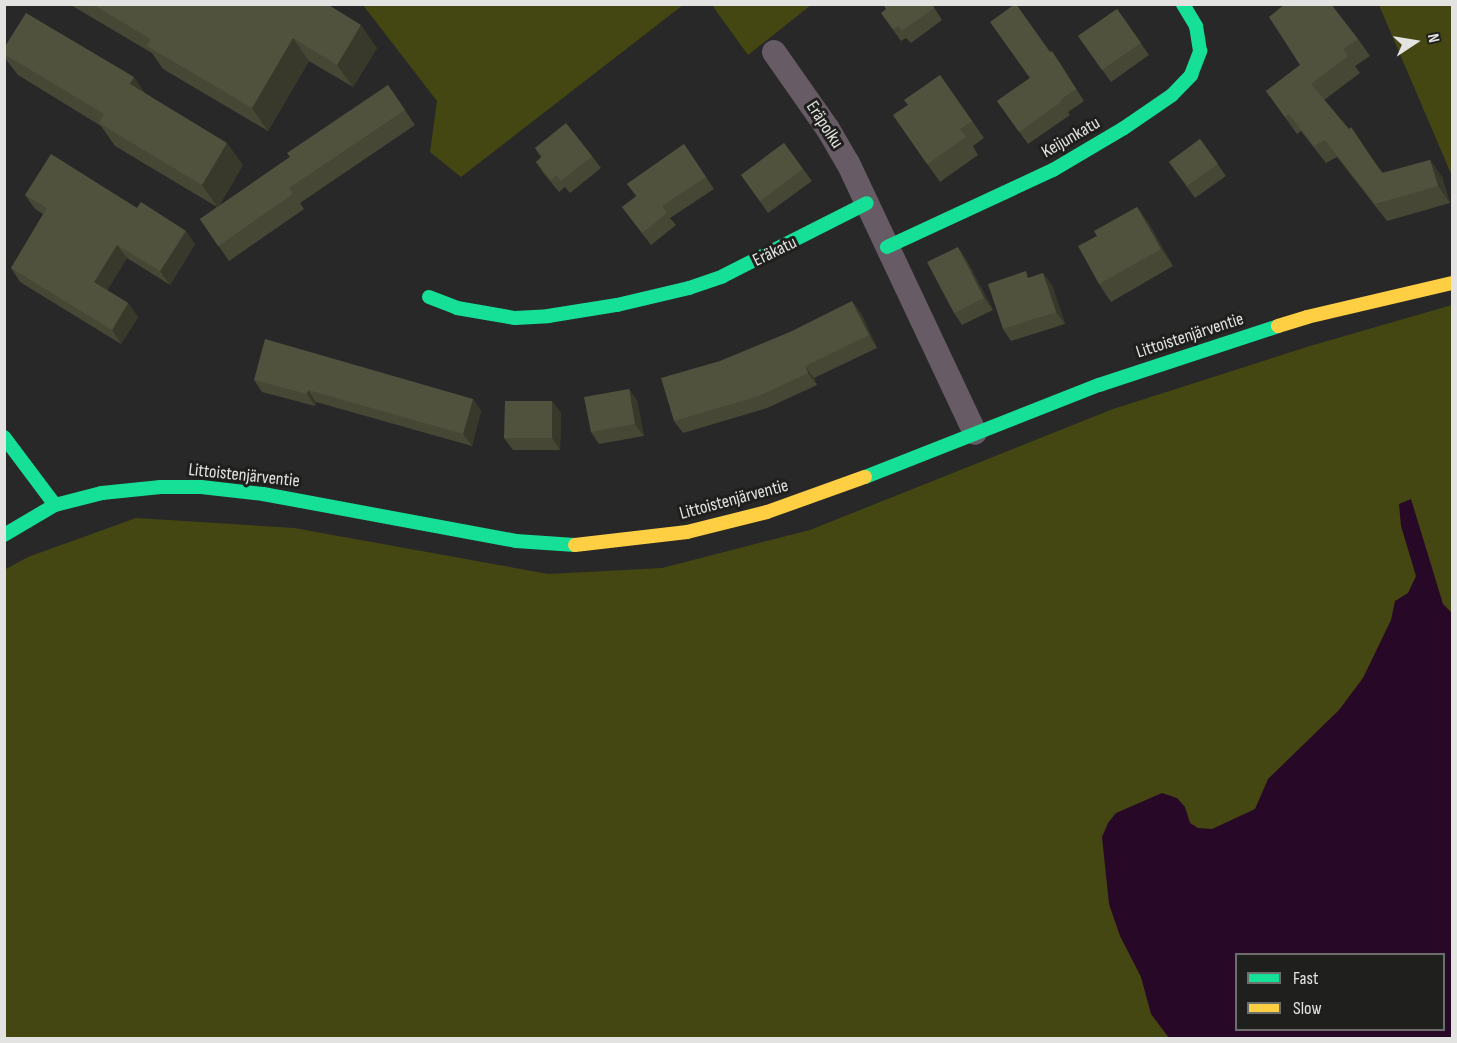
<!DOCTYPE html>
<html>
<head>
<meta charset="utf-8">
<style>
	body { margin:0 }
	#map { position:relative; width:1457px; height:1043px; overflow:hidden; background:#282828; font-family:"Sofia Sans Condensed",sans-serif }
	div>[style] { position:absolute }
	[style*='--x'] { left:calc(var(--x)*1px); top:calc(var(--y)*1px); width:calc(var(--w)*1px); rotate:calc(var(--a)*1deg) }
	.green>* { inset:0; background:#454712 }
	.water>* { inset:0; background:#270826 }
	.street>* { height:24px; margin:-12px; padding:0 12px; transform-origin:12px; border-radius:12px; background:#675b66 }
	.fast>* { height:14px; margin:-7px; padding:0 7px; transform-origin:7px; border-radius:7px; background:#16e098 }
	.slow>* { height:14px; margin:-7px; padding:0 7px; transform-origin:7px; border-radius:7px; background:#ffcf43 }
	.wall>* { inset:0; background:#464735 }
	.shaded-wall>* { inset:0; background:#39392b }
	.building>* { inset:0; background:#51523e }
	span { translate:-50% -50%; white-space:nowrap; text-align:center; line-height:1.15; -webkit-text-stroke:6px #1f1f1d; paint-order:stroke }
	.street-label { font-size:18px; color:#e3e3e1 }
	.frame { position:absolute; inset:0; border:6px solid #e3e3e1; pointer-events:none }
	.legend { position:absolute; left:1235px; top:953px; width:210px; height:78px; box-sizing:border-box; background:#1f1f1d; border:2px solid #6d6d6b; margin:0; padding:8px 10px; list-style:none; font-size:18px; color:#e3e3e1 }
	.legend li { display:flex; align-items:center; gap:12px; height:30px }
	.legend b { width:30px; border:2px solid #6d6d6b }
	.north { position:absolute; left:1385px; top:12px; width:60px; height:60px; -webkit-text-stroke:4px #1f1f1d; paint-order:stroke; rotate:78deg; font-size:16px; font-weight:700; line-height:24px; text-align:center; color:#e3e3e1 }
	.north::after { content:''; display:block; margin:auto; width:21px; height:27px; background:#e3e3e1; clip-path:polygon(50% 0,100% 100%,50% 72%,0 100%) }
</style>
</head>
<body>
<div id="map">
	<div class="green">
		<div style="clip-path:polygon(363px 5px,683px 5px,461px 177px,430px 152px,437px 101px)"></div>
		<div style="clip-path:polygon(712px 5px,811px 5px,748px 55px)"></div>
		<div style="clip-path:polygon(1379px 5px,1452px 5px,1452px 176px)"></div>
		<div style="clip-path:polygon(evenodd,1452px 305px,1452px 1038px,5px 1038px,4px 570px,28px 557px,136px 518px,294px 528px,548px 574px,662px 568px,810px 530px,1113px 409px,1310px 346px,1452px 305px,1236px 954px,1444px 954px,1444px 1030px,1236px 1030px,1236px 954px)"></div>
	</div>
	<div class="water">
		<div style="clip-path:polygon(evenodd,1411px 499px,1443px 604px,1452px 613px,1452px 1038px,1169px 1038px,1151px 1014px,1141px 977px,1120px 936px,1109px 904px,1102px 837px,1108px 823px,1116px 813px,1162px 793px,1177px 798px,1185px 807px,1190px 823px,1198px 828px,1212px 829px,1255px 809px,1268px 779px,1339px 710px,1363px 678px,1391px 620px,1395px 601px,1408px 593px,1416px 576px,1401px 526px,1399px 504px,1411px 499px,1236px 954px,1444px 954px,1444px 1030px,1236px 1030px,1236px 954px)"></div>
	</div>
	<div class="street">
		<div style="--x:774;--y:52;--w:94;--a:55"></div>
		<div style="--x:828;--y:129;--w:39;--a:60"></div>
		<div style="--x:848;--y:163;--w:298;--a:64.8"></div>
	</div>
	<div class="fast">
		<div style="--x:887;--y:247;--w:183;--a:-24.9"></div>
		<div style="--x:1053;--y:170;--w:82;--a:-30.6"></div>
		<div style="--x:1124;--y:128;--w:58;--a:-34.5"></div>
		<div style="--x:1172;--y:95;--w:28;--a:-46"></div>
		<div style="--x:1191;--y:75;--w:26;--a:-69"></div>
		<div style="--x:1200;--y:51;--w:25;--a:-99"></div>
		<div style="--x:1196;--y:26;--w:26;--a:-121"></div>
		<div style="--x:429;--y:297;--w:30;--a:21"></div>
		<div style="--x:457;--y:308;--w:59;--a:9.8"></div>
		<div style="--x:515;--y:318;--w:33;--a:-3"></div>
		<div style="--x:548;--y:316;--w:70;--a:-9.1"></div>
		<div style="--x:617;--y:305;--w:74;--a:-13.3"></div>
		<div style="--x:689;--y:288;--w:36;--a:-19"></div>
		<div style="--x:723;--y:276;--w:161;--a:-26.9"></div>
		<div style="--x:4;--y:437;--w:85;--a:53.1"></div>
		<div style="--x:865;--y:477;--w:251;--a:-21.5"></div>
		<div style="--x:1099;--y:385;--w:188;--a:-18.2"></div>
		<div style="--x:4;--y:535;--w:59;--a:-30.5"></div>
		<div style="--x:55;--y:505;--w:49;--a:-14.3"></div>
		<div style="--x:102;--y:493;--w:59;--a:-5.8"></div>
		<div style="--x:161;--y:487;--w:40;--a:0"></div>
		<div style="--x:201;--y:487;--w:62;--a:6.4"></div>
		<div style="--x:263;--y:494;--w:257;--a:10.5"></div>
		<div style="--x:516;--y:541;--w:59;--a:3.9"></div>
	</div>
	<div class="slow">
		<div style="--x:1278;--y:326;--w:30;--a:-17"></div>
		<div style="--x:1307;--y:317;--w:149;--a:-13.2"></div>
		<div style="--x:575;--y:545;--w:113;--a:-6.6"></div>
		<div style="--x:687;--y:532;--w:82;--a:-14"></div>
		<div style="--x:767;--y:512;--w:104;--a:-19.7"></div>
	</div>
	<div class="wall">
		<div style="clip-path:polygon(69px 4px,327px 4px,377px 48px,353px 87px,309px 61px,268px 131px,163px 69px,152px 53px)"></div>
		<div style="clip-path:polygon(932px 4px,942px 20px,911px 43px,906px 38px,901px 41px,881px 13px)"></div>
		<div style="clip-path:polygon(1117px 9px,1149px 55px,1111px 82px,1078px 36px)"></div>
		<div style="clip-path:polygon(1358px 39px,1370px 56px,1355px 66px,1360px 73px,1324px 100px,1383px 173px,1430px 160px,1442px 177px,1450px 203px,1387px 221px,1337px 157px,1326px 163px,1301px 131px,1297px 134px,1266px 91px,1300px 65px)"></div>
		<div style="clip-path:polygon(4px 48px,146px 94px,243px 165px,219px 206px,290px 157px,388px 85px,415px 125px,300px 203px,304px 209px,229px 261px,200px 219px,217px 207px,115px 146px,101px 126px,18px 75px,4px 57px)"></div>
		<div style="clip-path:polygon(1050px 52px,1060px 63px,1084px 101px,1068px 112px,1070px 115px,1028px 144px,997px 101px,1030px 78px)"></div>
		<div style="clip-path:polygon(940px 75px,984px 138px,973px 146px,978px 155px,940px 182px,893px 115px,908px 105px)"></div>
		<div style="clip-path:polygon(1200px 139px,1226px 176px,1195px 198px,1169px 162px)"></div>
		<div style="clip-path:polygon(784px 143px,812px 181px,768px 213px,741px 175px)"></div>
		<div style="clip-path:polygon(684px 144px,714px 189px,670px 218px,676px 225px,651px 245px,622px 207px,636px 196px,627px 184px)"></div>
		<div style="clip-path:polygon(535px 148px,592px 156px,601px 168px,570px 193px,565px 187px,559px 192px,544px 174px,536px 162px,541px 157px)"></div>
		<div style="clip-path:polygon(25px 195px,195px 244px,170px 285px,127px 258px,107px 290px,128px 303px,138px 317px,121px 344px,20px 282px,11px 268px,43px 214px,35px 209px)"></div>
		<div style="clip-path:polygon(1137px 207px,1149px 224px,1173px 266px,1111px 302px,1099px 284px,1097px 236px)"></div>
		<div style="clip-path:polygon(966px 259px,993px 310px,962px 325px,954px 313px)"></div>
		<div style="clip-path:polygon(1030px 277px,1052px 285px,1065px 324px,1011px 341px,1003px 329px)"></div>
		<div style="clip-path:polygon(861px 313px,877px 348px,814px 378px,817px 385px,767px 408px,683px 433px,674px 421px,720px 361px)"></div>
		<div style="clip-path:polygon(254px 380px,473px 399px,481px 411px,472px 446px,316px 402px,315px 406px,262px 392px)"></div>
		<div style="clip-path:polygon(629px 389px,637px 401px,644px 436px,599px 444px,591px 432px)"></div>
		<div style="clip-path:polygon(552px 401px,561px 413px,560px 450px,513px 450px,504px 438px)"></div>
	</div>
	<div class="shaded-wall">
		<div style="clip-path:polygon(361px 25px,377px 48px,353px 87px,337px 65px)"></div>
		<div style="clip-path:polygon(293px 38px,309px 61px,268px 131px,252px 108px)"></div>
		<div style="clip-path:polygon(1052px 51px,1060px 63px,1084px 101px,1076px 89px)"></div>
		<div style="clip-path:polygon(134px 77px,150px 100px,130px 84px)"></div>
		<div style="clip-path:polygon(227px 143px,243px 165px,218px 208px,202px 185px)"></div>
		<div style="clip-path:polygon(1430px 160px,1442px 177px,1450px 203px,1438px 186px)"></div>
		<div style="clip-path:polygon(1137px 207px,1149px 224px,1173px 266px,1161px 249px)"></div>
		<div style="clip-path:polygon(186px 231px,195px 244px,170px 285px,160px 271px)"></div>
		<div style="clip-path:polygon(117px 245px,127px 258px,104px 296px,94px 282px)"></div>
		<div style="clip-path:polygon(958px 247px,966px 259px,993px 310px,984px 298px)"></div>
		<div style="clip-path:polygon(1043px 273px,1052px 285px,1065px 324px,1056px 312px)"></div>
		<div style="clip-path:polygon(852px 301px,861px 313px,877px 348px,869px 335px)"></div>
		<div style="clip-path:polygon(128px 303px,138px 317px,121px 344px,112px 330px)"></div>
		<div style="clip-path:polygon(805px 366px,814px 378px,817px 385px,808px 373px)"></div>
		<div style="clip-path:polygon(629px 389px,637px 401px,644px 436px,635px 424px)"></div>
		<div style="clip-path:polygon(308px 390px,316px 402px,315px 406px,307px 394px)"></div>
		<div style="clip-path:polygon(473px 399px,481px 411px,472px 446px,463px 434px)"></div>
		<div style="clip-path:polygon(552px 401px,561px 413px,560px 450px,552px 438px)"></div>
	</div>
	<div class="building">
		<div style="clip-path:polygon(92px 4px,327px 4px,361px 25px,337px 65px,293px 38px,252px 108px,147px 46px,151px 39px)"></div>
		<div style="clip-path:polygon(883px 4px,932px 4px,934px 8px,902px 31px,898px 26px,893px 29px,881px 13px,886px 9px)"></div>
		<div style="clip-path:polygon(1015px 4px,1016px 4px,1050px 52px,1052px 51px,1076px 89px,1060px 100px,1061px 102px,1019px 132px,997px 101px,1030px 78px,990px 22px)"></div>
		<div style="clip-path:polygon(1285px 4px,1331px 4px,1358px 39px,1343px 49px,1348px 56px,1311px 84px,1349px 129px,1351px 127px,1382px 173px,1430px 160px,1438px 186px,1375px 204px,1325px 140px,1314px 146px,1289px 114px,1285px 117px,1266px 91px,1300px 65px,1269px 17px)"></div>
		<div style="clip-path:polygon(1117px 9px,1141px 43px,1102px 70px,1078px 36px)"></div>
		<div style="clip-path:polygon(26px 13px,134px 77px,130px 84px,227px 143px,202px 185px,99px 123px,104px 114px,4px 54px,4px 48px)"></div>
		<div style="clip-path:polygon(940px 75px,972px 121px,960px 129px,966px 137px,927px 164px,893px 115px,908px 105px,904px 100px)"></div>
		<div style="clip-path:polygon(388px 85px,405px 110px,289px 188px,293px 194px,218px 246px,200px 219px,290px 157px,287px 153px)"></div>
		<div style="clip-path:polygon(566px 123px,592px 156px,561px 181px,556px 175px,551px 180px,536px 162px,542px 157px,535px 148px)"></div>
		<div style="clip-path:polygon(1200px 139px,1218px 164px,1187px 186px,1169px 162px)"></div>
		<div style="clip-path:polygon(784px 143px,803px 169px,760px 201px,741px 175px)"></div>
		<div style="clip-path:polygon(684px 144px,706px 177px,662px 206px,667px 213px,642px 233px,622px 207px,637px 196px,627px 184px)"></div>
		<div style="clip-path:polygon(51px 154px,137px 208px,141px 202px,186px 231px,160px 271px,117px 245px,94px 282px,128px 303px,112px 330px,11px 268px,47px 208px,25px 195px)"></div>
		<div style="clip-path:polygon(1137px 207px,1161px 249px,1099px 284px,1078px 246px,1097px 236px,1094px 231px)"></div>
		<div style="clip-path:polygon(958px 247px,984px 298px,954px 313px,927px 262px)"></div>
		<div style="clip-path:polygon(1026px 271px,1028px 278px,1043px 273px,1056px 312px,1003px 329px,988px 284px)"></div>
		<div style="clip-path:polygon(852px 301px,869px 335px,805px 366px,808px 373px,759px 396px,674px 421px,661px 378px,720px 361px,790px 332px)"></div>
		<div style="clip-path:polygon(265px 339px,473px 399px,463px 434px,308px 390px,307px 394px,254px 380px)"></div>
		<div style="clip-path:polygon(629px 389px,635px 424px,591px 432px,584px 397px)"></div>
		<div style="clip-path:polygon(505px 401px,552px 401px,552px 438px,504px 438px)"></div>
	</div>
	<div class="street-label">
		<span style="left:824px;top:125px;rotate:57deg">Eräpolku</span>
		<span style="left:1071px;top:138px;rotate:-30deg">Keijunkatu</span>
		<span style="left:775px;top:252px;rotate:-26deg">Eräkatu</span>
		<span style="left:1190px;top:336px;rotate:-18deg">Littoistenjärventie</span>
		<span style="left:244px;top:476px;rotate:6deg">Littoistenjärventie</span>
		<span style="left:734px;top:500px;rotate:-15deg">Littoistenjärventie</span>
	</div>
	<div class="frame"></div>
	<ul class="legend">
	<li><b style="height:8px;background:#16e098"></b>Fast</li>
	<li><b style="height:8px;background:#ffcf43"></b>Slow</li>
	</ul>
	<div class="north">N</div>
</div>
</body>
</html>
